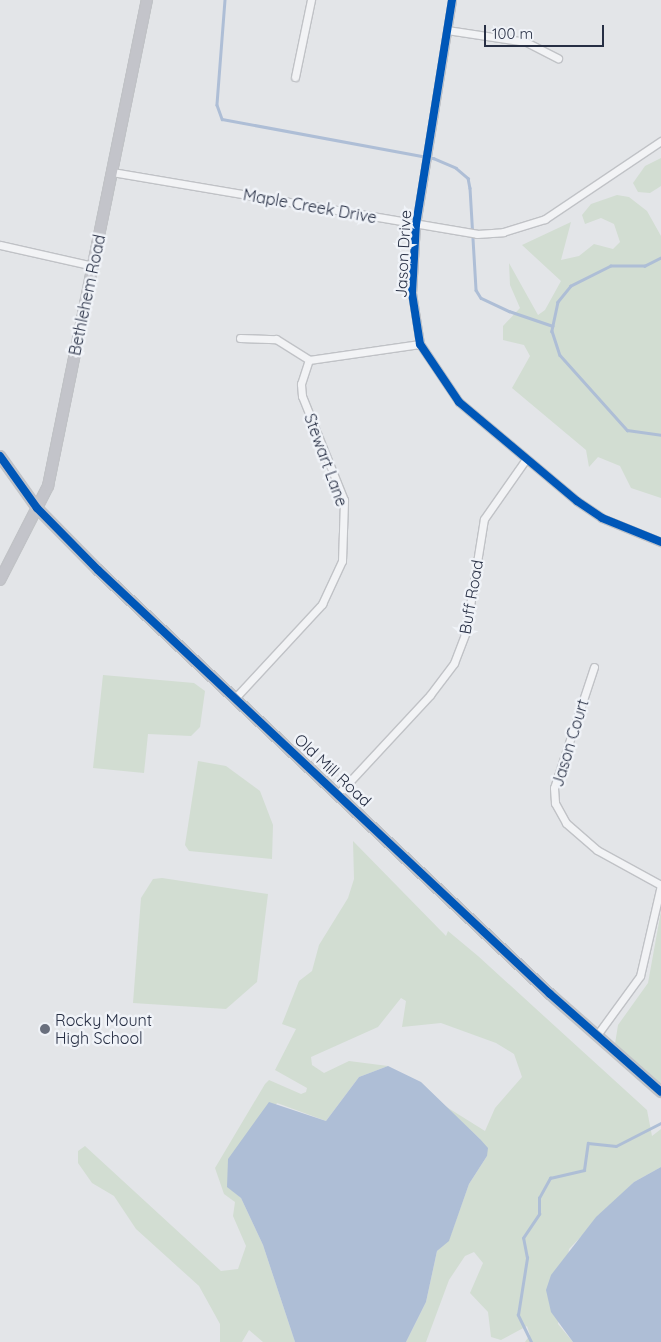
<!DOCTYPE html>
<html>
<head>
<meta charset="utf-8">
<style>
	body { margin:0 }
	#map { position:relative; width:661px; height:1342px; overflow:hidden; background:#e3e5e8; font-family:Quicksand,sans-serif }
	div>[style] { position:absolute }
	[style*='--x'] { left:calc(var(--x)*1px); top:calc(var(--y)*1px); width:calc(var(--w)*1px); rotate:calc(var(--a)*1deg) }
	.green>* { inset:0; background:#d2ddd2 }
	.water>* { inset:0; background:#aebed6 }
	.stream>* { height:2.5px; margin:-1.25px; padding:0 1.25px; transform-origin:1.25px; border-radius:1.25px; background:#aebed6 }
	.roads { filter:drop-shadow(1px 0 #c0c2c6) drop-shadow(-1px 0 #c0c2c6) drop-shadow(0 1px #c0c2c6) drop-shadow(0 -1px #c0c2c6) }
	.street>* { height:7px; margin:-3.5px; padding:0 3.5px; transform-origin:3.5px; border-radius:3.5px; background:#f2f3f5 }
	.secondary>* { height:10px; margin:-5px; padding:0 5px; transform-origin:5px; border-radius:5px; background:#c3c4ca }
	.cycleway>* { height:8px; margin:-4px; padding:0 4px; transform-origin:4px; border-radius:4px; background:#0057b8 }
	.dots>* { width:14px; height:14px; translate:-50% -50%; box-sizing:border-box; border:2px solid #f0f3f8; border-radius:50% }
	span { translate:-50% -50%; white-space:nowrap; text-align:center; line-height:1.15; -webkit-text-stroke:5px #f0f3f8; paint-order:stroke }
	.street-label { font-size:16px; color:#272f44 }
	.poi-label { font-size:16px; color:#272f44 }
	.left { translate:0 -50%; text-align:left }
	.scale { position:absolute; left:484px; top:25px; width:120px; height:22px; box-sizing:border-box; border:2px solid #272f44; border-top:0; padding-left:6px; font-size:15px; line-height:18px; white-space:nowrap; color:#272f44; -webkit-text-stroke:4px #f0f3f8; paint-order:stroke }
</style>
</head>
<body>
<div id="map">
	<div class="green">
		<div style="clip-path:polygon(661px 158px,661px 186px,650px 193px,638px 192px,633px 183px,645px 166px)"></div>
		<div style="clip-path:polygon(617px 195px,629px 197px,647px 211px,661px 236px,661px 498px,631px 488px,620px 466px,598px 457px,589px 467px,586px 450px,512px 388px,530px 356px,524px 345px,503px 340px,503px 326px,520px 308px,510px 285px,509px 263px,538px 315px,545px 310px,561px 281px,522px 245px,571px 222px,561px 260px,579px 256px,594px 244px,613px 249px,620px 242px,614px 224px,601px 218px,585px 224px,582px 215px,591px 204px)"></div>
		<div style="clip-path:polygon(103px 675px,194px 683px,205px 691px,200px 727px,191px 736px,148px 734px,144px 773px,93px 768px)"></div>
		<div style="clip-path:polygon(198px 761px,226px 766px,260px 791px,273px 825px,272px 859px,189px 851px,185px 845px)"></div>
		<div style="clip-path:polygon(353px 841px,446px 936px,448px 931px,478px 956px,647px 1110px,652px 1136px,661px 1129px,661px 1167px,634px 1182px,569px 1249px,558px 1324px,573px 1342px,525px 1342px,530px 1335px,527px 1326px,501px 1340px,491px 1337px,488px 1312px,470px 1293px,483px 1263px,474px 1252px,465px 1256px,449px 1280px,426px 1342px,406px 1342px,426px 1302px,437px 1251px,449px 1240px,469px 1184px,487px 1156px,480px 1139px,445px 1106px,485px 1131px,495px 1108px,522px 1077px,514px 1054px,496px 1043px,441px 1023px,402px 1027px,406px 1001px,401px 998px,378px 1027px,311px 1057px,312px 1065px,324px 1073px,349px 1061px,388px 1066px,359px 1077px,326px 1121px,277px 1103px,227px 1186px,241px 1198px,263px 1245px,295px 1342px,263px 1342px,249px 1330px,242px 1342px,220px 1342px,220px 1324px,199px 1286px,136px 1229px,114px 1196px,92px 1183px,78px 1163px,78px 1151px,85px 1146px,221px 1271px,238px 1269px,246px 1246px,233px 1216px,235px 1202px,224px 1194px,215px 1168px,265px 1084px,269px 1080px,301px 1094px,306px 1092px,307px 1088px,275px 1070px,296px 1029px,282px 1024px,299px 981px,312px 971px,319px 945px,348px 898px,354px 879px)"></div>
		<div style="clip-path:polygon(162px 878px,268px 894px,257px 982px,226px 1009px,133px 1003px,141px 898px,153px 879px)"></div>
		<div style="clip-path:polygon(661px 911px,661px 1084px,615px 1044px,618px 1025px,648px 983px)"></div>
	</div>
	<div class="water">
		<div style="clip-path:polygon(388px 1066px,421px 1082px,480px 1139px,488px 1148px,487px 1156px,469px 1184px,449px 1241px,437px 1251px,426px 1302px,406px 1342px,295px 1342px,263px 1245px,241px 1198px,227px 1187px,228px 1159px,269px 1102px,326px 1121px,359px 1077px)"></div>
		<div style="clip-path:polygon(661px 1167px,661px 1342px,573px 1342px,551px 1312px,546px 1290px,551px 1275px,596px 1217px,634px 1182px)"></div>
	</div>
	<div class="stream">
		<div style="--x:225;--y:0;--w:105;--a:94.4"></div>
		<div style="--x:217;--y:105;--w:15;--a:70"></div>
		<div style="--x:222;--y:119;--w:215;--a:10.5"></div>
		<div style="--x:433;--y:158;--w:25;--a:23"></div>
		<div style="--x:456;--y:168;--w:16;--a:40"></div>
		<div style="--x:468;--y:178;--w:10;--a:79"></div>
		<div style="--x:470;--y:188;--w:102;--a:86.6"></div>
		<div style="--x:476;--y:290;--w:9;--a:58"></div>
		<div style="--x:481;--y:298;--w:31;--a:25"></div>
		<div style="--x:509;--y:311;--w:46;--a:18.8"></div>
		<div style="--x:661;--y:258;--w:18;--a:153"></div>
		<div style="--x:645;--y:266;--w:34;--a:180"></div>
		<div style="--x:611;--y:266;--w:45;--a:153.4"></div>
		<div style="--x:571;--y:286;--w:21;--a:129"></div>
		<div style="--x:558;--y:302;--w:30;--a:102"></div>
		<div style="--x:552;--y:331;--w:25;--a:72"></div>
		<div style="--x:560;--y:355;--w:101;--a:48.2"></div>
		<div style="--x:627;--y:430;--w:34;--a:8"></div>
		<div style="--x:531;--y:1342;--w:30;--a:-116"></div>
		<div style="--x:518;--y:1315;--w:58;--a:-81"></div>
		<div style="--x:527;--y:1258;--w:20;--a:-101"></div>
		<div style="--x:523;--y:1238;--w:29;--a:-56"></div>
		<div style="--x:539;--y:1214;--w:16;--a:-90"></div>
		<div style="--x:539;--y:1198;--w:23;--a:-61"></div>
		<div style="--x:550;--y:1178;--w:35;--a:-13"></div>
		<div style="--x:584;--y:1170;--w:27;--a:-82"></div>
		<div style="--x:588;--y:1143;--w:28;--a:6"></div>
		<div style="--x:616;--y:1146;--w:51;--a:-27.1"></div>
	</div>
	<div class="roads">
		<div class="street">
			<div style="--x:452;--y:0;--w:227;--a:99.1"></div>
			<div style="--x:416;--y:224;--w:69;--a:93.3"></div>
			<div style="--x:412;--y:293;--w:52;--a:81.1"></div>
			<div style="--x:420;--y:344;--w:70;--a:56.1"></div>
			<div style="--x:459;--y:402;--w:154;--a:40"></div>
			<div style="--x:577;--y:501;--w:30;--a:34"></div>
			<div style="--x:602;--y:518;--w:64;--a:22.1"></div>
			<div style="--x:447;--y:30;--w:80;--a:8.6"></div>
			<div style="--x:526;--y:42;--w:36;--a:27"></div>
			<div style="--x:295;--y:77;--w:79;--a:-78.3"></div>
			<div style="--x:112;--y:172;--w:370;--a:9.6"></div>
			<div style="--x:477;--y:234;--w:26;--a:-4"></div>
			<div style="--x:503;--y:232;--w:44;--a:-17.2"></div>
			<div style="--x:545;--y:219;--w:140;--a:-33.9"></div>
			<div style="--x:0;--y:245;--w:95;--a:12.7"></div>
			<div style="--x:240;--y:338;--w:36;--a:2"></div>
			<div style="--x:276;--y:339;--w:39;--a:32"></div>
			<div style="--x:594;--y:667;--w:127;--a:108.3"></div>
			<div style="--x:554;--y:788;--w:15;--a:86"></div>
			<div style="--x:555;--y:803;--w:23;--a:61"></div>
			<div style="--x:566;--y:823;--w:41;--a:41.1"></div>
			<div style="--x:597;--y:850;--w:73;--a:28.7"></div>
			<div style="--x:236;--y:697;--w:127;--a:-47.2"></div>
			<div style="--x:322;--y:604;--w:47;--a:-65.1"></div>
			<div style="--x:342;--y:561;--w:61;--a:-88.1"></div>
			<div style="--x:344;--y:500;--w:112;--a:-112"></div>
			<div style="--x:302;--y:396;--w:12;--a:-95"></div>
			<div style="--x:301;--y:384;--w:25;--a:-72"></div>
			<div style="--x:309;--y:360;--w:112;--a:-8.2"></div>
			<div style="--x:339;--y:793;--w:134;--a:-47.1"></div>
			<div style="--x:430;--y:695;--w:40;--a:-53"></div>
			<div style="--x:454;--y:663;--w:34;--a:-69"></div>
			<div style="--x:466;--y:631;--w:113;--a:-80.9"></div>
			<div style="--x:484;--y:519;--w:73;--a:-55"></div>
			<div style="--x:597;--y:1035;--w:73;--a:-53.9"></div>
			<div style="--x:640;--y:976;--w:93;--a:-77"></div>
		</div>
		<div class="secondary">
			<div style="--x:0;--y:456;--w:64;--a:54.6"></div>
			<div style="--x:37;--y:508;--w:87;--a:45.5"></div>
			<div style="--x:98;--y:570;--w:620;--a:43.17"></div>
			<div style="--x:550;--y:994;--w:148;--a:41.4"></div>
			<div style="--x:0;--y:580;--w:106;--a:-62.9"></div>
			<div style="--x:48;--y:486;--w:496;--a:-78.5"></div>
		</div>
	</div>
	<div class="cycleway">
		<div style="--x:452;--y:0;--w:227;--a:99.1"></div>
		<div style="--x:416;--y:224;--w:69;--a:93.3"></div>
		<div style="--x:412;--y:293;--w:52;--a:81.1"></div>
		<div style="--x:420;--y:344;--w:70;--a:56.1"></div>
		<div style="--x:459;--y:402;--w:154;--a:40"></div>
		<div style="--x:577;--y:501;--w:30;--a:34"></div>
		<div style="--x:602;--y:518;--w:64;--a:22.1"></div>
		<div style="--x:0;--y:456;--w:64;--a:54.6"></div>
		<div style="--x:37;--y:508;--w:87;--a:45.5"></div>
		<div style="--x:98;--y:570;--w:620;--a:43.17"></div>
		<div style="--x:550;--y:994;--w:148;--a:41.4"></div>
	</div>
	<div class="dots">
		<div style="left:45px;top:1029px;background:#696f7d"></div>
	</div>
	<div class="street-label">
		<span style="left:310px;top:206px;rotate:10deg">Maple Creek Drive</span>
		<span style="left:403px;top:254px;rotate:-87deg">Jason Drive</span>
		<span style="left:87px;top:295px;rotate:-78deg">Bethlehem Road</span>
		<span style="left:326px;top:460px;rotate:70deg">Stewart Lane</span>
		<span style="left:471px;top:597px;rotate:-80deg">Buff Road</span>
		<span style="left:570px;top:743px;rotate:-73deg">Jason Court</span>
		<span style="left:333px;top:770px;rotate:43deg">Old Mill Road</span>
	</div>
	<div class="poi-label">
		<span class="left" style="left:55px;top:1029px">Rocky Mount<br>High School</span>
	</div>
	<div class="scale">100 m</div>
</div>
</body>
</html>
